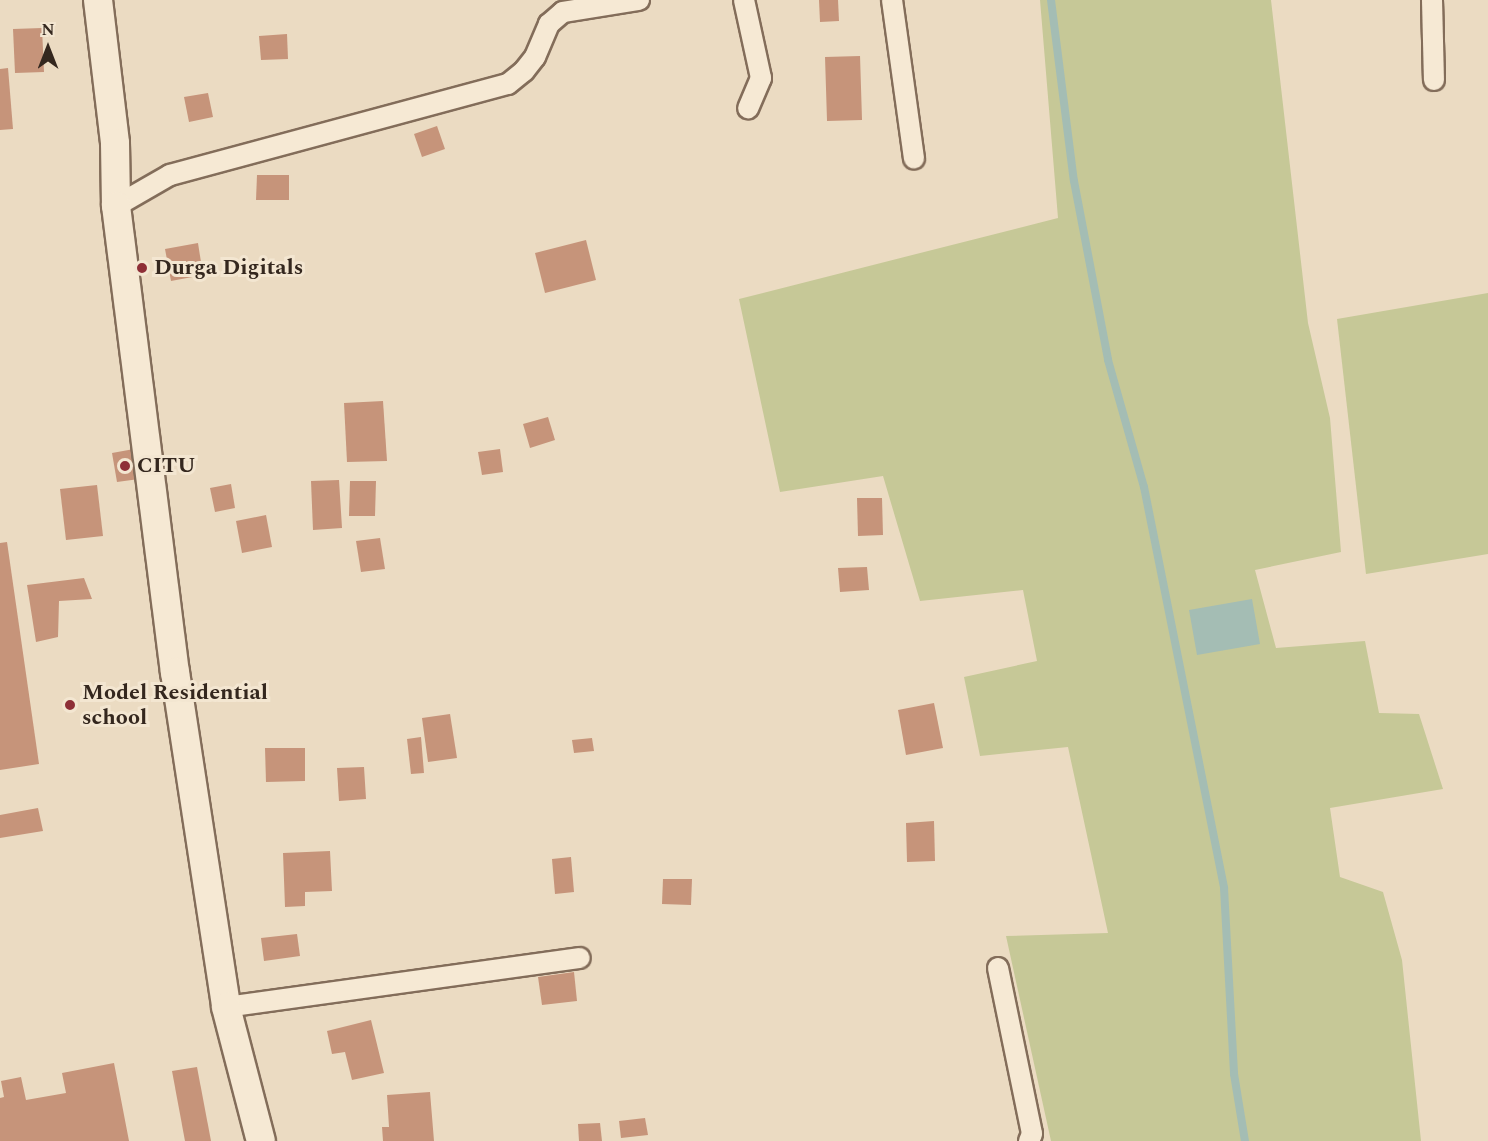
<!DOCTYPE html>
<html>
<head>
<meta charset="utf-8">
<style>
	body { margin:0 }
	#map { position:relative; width:1488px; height:1141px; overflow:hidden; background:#ebdbc2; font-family:Spectral,serif }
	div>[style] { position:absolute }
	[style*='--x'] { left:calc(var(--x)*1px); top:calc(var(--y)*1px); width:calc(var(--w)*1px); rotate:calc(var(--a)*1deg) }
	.green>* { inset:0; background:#c6c897 }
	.water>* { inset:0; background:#a4bdb4 }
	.stream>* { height:8px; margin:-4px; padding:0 4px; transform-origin:4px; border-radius:4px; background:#a4bdb4 }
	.building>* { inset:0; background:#c6947a }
	.roads { filter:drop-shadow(2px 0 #836d5a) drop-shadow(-2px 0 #836d5a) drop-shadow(0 2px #836d5a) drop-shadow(0 -2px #836d5a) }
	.street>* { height:20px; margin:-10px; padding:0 10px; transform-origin:10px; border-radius:10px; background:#f6e9d4 }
	.secondary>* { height:28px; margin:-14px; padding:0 14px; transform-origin:14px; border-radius:14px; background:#f6e9d4 }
	.dots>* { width:16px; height:16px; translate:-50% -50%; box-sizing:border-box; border:3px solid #f3e6d1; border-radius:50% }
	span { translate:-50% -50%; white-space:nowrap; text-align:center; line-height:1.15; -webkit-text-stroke:6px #f3e6d1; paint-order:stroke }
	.poi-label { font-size:22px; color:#34271e; font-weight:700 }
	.left { translate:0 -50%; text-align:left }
	.north { position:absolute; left:18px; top:18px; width:60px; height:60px; -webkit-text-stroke:4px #f3e6d1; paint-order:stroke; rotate:0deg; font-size:16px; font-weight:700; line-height:24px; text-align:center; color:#34271e }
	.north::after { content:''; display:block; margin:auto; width:21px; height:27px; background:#34271e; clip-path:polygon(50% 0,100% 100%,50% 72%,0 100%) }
</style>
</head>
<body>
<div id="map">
	<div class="green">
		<div style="clip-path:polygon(1040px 0,1271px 0,1308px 323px,1330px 418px,1341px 552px,1255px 570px,1276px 648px,1365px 641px,1379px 713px,1419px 714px,1443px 789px,1330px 808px,1340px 877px,1383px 892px,1402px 960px,1421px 1141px,1051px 1141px,1006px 936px,1108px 933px,1068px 747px,980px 756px,964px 677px,1037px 661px,1023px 590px,920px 601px,883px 476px,780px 492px,739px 299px,1058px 218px)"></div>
		<div style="clip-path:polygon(1488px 293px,1488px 554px,1366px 574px,1337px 319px)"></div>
	</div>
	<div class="water">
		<div style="clip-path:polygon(1252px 599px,1260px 644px,1197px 655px,1189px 610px)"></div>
	</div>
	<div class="stream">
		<div style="--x:1051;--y:0;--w:182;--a:82.8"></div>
		<div style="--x:1074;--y:181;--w:182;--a:79.2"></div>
		<div style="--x:1108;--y:360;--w:132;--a:74.2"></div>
		<div style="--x:1144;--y:487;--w:409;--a:78.7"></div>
		<div style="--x:1224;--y:888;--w:186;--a:86.9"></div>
		<div style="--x:1234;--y:1074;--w:68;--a:80.7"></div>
	</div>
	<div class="building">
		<div style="clip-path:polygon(819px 0,838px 0,839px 21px,820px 22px)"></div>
		<div style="clip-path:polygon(42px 28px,44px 72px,15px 73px,13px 29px)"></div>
		<div style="clip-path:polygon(287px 34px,288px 59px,261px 60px,259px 36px)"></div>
		<div style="clip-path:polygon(860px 56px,862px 120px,827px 121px,825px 57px)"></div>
		<div style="clip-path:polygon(8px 68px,13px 129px,0 130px,0 69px)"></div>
		<div style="clip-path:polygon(208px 93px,213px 117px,189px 122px,184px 97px)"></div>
		<div style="clip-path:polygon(437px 126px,445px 149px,422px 157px,414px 134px)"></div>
		<div style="clip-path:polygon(257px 175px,289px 175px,289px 200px,256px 200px)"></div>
		<div style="clip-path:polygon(586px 240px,596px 280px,545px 293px,535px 253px)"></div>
		<div style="clip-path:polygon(198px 243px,203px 275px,171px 281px,165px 249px)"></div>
		<div style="clip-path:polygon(383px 401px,387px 461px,347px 462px,344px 403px)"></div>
		<div style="clip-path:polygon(548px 417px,555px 440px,530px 448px,523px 424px)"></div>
		<div style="clip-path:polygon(134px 449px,139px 479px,117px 482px,112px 453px)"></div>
		<div style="clip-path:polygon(500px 449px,503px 472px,482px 475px,478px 452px)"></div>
		<div style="clip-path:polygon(339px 480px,342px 528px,313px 530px,311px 481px)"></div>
		<div style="clip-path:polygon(350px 481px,376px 481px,375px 516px,349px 516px)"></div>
		<div style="clip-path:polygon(231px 484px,235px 508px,215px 512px,210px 488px)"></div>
		<div style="clip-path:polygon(97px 485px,103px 536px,66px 540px,60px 489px)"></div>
		<div style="clip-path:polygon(857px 498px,882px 498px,883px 535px,858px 536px)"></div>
		<div style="clip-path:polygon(266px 515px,272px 547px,242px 553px,236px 521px)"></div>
		<div style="clip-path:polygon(380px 538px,385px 569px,361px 572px,356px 541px)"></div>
		<div style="clip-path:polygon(7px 542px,39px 764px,0 770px,0 543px)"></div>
		<div style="clip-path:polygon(867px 567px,869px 590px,840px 592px,838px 568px)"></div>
		<div style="clip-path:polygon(84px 578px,92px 599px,59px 601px,58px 637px,36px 642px,27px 585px)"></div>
		<div style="clip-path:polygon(934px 703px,943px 748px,906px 755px,898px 710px)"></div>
		<div style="clip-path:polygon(450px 714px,457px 758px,428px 762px,422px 718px)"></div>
		<div style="clip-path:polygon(421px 737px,424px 773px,411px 774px,407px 739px)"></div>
		<div style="clip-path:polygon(592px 738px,594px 751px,574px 753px,572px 740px)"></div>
		<div style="clip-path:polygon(265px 748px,305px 748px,305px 781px,266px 782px)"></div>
		<div style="clip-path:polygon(364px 767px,366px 799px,339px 801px,337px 768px)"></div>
		<div style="clip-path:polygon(38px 808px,43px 831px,0 838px,0 815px)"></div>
		<div style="clip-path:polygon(934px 821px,935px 861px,907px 862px,906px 823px)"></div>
		<div style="clip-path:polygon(330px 851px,332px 891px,305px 892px,305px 906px,285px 907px,283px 853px)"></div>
		<div style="clip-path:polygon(571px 857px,574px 892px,555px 894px,552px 859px)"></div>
		<div style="clip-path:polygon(663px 879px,692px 879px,691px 905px,662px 904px)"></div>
		<div style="clip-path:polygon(297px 934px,300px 956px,264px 961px,261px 938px)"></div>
		<div style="clip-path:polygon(574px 972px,577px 1001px,542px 1005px,538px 977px)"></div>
		<div style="clip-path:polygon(371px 1020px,384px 1073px,352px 1080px,345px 1052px,332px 1054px,327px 1031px)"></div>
		<div style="clip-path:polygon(114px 1063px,129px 1141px,0 1141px,0 1098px,4px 1097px,1px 1081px,21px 1077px,26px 1100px,66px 1093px,62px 1073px)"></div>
		<div style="clip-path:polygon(197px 1067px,211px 1141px,185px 1141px,172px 1071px)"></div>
		<div style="clip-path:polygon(430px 1092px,434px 1141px,383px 1141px,382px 1127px,389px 1127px,387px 1095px)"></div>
		<div style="clip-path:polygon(645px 1118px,648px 1135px,621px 1138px,619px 1121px)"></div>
		<div style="clip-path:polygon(600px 1123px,602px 1141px,579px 1141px,578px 1124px)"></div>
	</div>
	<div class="roads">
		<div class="street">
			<div style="--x:744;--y:0;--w:80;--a:77.7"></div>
			<div style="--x:761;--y:78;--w:33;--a:113"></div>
			<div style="--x:892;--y:0;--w:160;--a:82.1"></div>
			<div style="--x:1432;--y:0;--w:80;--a:88.6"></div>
			<div style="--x:116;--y:206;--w:62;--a:-29.9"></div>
			<div style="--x:170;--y:175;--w:350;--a:-15.1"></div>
			<div style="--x:508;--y:84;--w:21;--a:-39"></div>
			<div style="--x:524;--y:71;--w:18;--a:-52"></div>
			<div style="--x:535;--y:57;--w:36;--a:-67"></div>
			<div style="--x:549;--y:24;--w:18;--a:-41"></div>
			<div style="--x:563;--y:12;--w:77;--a:-9"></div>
			<div style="--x:998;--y:968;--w:169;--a:78.4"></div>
			<div style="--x:1032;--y:1134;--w:8;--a:113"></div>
			<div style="--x:226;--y:1007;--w:357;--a:-7.9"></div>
		</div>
		<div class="secondary">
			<div style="--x:98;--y:0;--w:144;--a:83.2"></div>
			<div style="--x:115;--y:143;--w:63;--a:89.1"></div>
			<div style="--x:116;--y:206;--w:470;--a:82.8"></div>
			<div style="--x:175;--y:672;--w:339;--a:81.3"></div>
			<div style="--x:226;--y:1007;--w:138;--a:75.4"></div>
		</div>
	</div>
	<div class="dots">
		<div style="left:142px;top:268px;background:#8e2f37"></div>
		<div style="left:125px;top:466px;background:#8e2f37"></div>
		<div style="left:70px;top:705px;background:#8e2f37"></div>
	</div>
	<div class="poi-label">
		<span class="left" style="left:154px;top:268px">Durga Digitals</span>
		<span class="left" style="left:137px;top:466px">CITU</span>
		<span class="left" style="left:82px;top:705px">Model Residential<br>school</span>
	</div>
	<div class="north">N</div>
</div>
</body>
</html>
